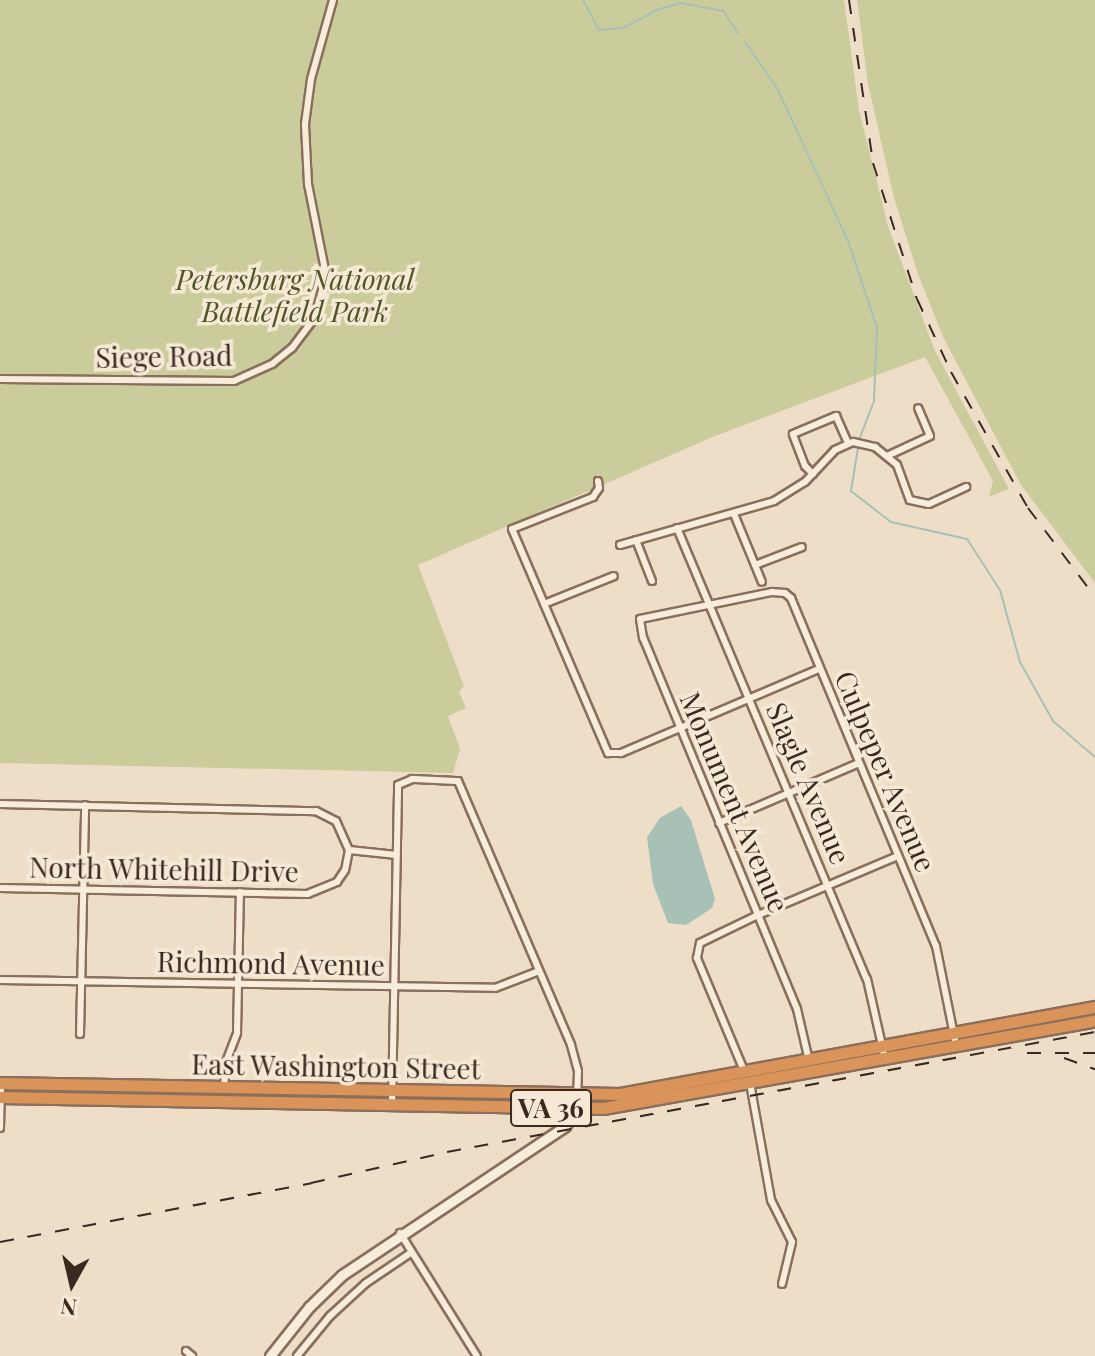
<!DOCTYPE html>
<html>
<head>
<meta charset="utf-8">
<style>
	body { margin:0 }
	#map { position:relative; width:1095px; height:1356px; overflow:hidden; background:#eedec7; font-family:"Playfair Display",serif }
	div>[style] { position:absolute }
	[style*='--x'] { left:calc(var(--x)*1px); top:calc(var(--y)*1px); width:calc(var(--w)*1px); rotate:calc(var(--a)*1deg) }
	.green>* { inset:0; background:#cbcc9b }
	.water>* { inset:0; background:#a8c1b7 }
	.stream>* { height:2px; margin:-1px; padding:0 1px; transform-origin:1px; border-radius:1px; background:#a8c1b7 }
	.roads { filter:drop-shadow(2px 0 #896f5c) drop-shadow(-2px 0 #896f5c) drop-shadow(0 2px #896f5c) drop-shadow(0 -2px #896f5c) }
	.street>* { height:6px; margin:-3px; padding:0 3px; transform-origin:3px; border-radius:3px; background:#f8ecda }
	.secondary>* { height:9px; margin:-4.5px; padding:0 4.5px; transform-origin:4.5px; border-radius:4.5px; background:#f8ecda }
	.highway>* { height:11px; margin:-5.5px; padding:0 5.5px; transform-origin:5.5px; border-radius:5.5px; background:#da945a }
	.rail>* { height:2px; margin-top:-1px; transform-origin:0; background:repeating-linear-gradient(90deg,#392920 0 14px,transparent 0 28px) }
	span { translate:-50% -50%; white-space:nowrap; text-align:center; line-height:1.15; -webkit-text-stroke:7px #f5e9d6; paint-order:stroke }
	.shield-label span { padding:2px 6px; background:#f5e9d6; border:2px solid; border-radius:6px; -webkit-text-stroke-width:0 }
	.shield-label { font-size:26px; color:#392920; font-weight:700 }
	.park-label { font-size:28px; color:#4f5527; font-style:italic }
	.street-label { font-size:28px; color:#392920 }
	.north { position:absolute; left:32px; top:1244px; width:80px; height:80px; -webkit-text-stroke:6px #f5e9d6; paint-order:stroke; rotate:188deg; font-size:22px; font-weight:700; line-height:32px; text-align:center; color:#392920 }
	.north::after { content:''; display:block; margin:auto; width:28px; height:36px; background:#392920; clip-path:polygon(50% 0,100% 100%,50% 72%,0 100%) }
</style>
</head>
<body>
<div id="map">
	<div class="green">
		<div style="clip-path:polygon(0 0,844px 0,859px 110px,888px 226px,935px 351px,1009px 489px,989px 497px,993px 481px,925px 357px,715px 436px,418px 565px,464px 686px,459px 692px,466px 708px,448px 716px,460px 749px,453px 773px,0 763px)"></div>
		<div style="clip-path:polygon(857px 0,1095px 0,1095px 583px,1021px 485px,943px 337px,918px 274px,894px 198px,868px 84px)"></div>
	</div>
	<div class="water">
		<div style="clip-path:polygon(681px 806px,691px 820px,715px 899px,712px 908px,686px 925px,668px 923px,653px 884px,647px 837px,660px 818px)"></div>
	</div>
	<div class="stream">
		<div style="--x:583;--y:0;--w:34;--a:62"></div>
		<div style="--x:599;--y:30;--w:24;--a:-5"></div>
		<div style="--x:623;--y:28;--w:41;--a:-27.8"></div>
		<div style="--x:659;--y:9;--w:23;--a:-15"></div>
		<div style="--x:681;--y:3;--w:43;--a:10.8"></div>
		<div style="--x:723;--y:11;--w:27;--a:56"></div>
		<div style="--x:745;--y:42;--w:56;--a:55.2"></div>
		<div style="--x:777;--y:88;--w:83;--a:65"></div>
		<div style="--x:812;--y:163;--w:86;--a:65.2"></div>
		<div style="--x:848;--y:241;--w:92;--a:71.6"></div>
		<div style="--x:877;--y:328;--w:73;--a:92.4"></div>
		<div style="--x:874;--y:401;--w:39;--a:111"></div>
		<div style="--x:858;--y:448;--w:44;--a:99.2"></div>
		<div style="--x:851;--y:491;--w:51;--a:37.8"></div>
		<div style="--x:891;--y:522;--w:78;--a:12.6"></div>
		<div style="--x:967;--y:539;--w:61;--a:57.1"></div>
		<div style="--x:1000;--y:590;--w:75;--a:74.5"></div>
		<div style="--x:1020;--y:662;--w:68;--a:60.8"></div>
		<div style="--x:1053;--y:721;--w:55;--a:40.6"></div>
	</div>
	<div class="roads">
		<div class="street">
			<div style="--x:0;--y:379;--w:234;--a:0.5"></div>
			<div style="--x:234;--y:381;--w:42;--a:-24.1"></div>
			<div style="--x:272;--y:364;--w:26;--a:-39"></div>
			<div style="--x:292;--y:348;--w:38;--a:-53"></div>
			<div style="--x:315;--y:318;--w:44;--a:-75.7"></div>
			<div style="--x:326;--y:275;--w:93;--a:-101.2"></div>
			<div style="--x:308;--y:184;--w:60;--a:-92.9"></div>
			<div style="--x:305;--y:124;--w:45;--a:-82.4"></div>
			<div style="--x:311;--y:79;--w:82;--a:-74.4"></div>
			<div style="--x:887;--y:456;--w:47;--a:-24.9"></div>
			<div style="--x:930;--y:436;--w:30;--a:-113"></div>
			<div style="--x:813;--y:474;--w:11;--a:-135"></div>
			<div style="--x:805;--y:466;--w:34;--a:-111"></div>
			<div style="--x:793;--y:434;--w:47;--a:-22.7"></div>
			<div style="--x:836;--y:416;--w:30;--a:66"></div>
			<div style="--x:598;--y:481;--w:7;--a:82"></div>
			<div style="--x:599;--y:488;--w:11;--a:124"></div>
			<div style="--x:593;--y:497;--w:87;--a:158.4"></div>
			<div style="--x:512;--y:529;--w:244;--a:66.8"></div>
			<div style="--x:608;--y:753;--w:13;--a:0"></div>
			<div style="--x:621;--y:753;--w:215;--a:-23"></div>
			<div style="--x:734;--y:514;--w:55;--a:67.6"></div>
			<div style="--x:755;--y:565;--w:50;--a:-21"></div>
			<div style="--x:677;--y:528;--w:489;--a:67.2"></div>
			<div style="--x:867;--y:979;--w:82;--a:77.3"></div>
			<div style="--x:636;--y:540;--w:44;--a:68.7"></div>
			<div style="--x:620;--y:545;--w:160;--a:-15.9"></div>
			<div style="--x:774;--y:501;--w:36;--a:-32"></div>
			<div style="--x:805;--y:482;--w:44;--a:-46.8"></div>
			<div style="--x:835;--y:450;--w:20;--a:-24"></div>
			<div style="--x:853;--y:442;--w:23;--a:13"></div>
			<div style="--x:875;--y:447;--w:28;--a:39"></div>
			<div style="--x:897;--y:465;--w:37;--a:70"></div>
			<div style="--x:910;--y:500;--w:19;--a:12"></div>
			<div style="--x:929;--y:504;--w:41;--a:-24.7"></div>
			<div style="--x:755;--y:565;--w:18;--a:68"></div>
			<div style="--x:544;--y:604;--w:75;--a:-21.8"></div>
			<div style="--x:0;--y:804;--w:316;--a:1.3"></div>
			<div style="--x:316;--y:811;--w:22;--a:27"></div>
			<div style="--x:336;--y:821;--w:32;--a:66"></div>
			<div style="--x:349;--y:850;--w:20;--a:101"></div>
			<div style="--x:345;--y:870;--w:14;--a:124"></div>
			<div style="--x:337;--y:882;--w:31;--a:158"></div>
			<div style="--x:308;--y:894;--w:308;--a:-178.9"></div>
			<div style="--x:719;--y:823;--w:152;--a:-23.2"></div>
			<div style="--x:349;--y:850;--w:48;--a:5.9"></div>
			<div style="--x:0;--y:980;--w:495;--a:0.9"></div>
			<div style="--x:495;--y:988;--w:47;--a:-21.1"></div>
			<div style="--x:80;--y:1034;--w:229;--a:-88.7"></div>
			<div style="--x:809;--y:1061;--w:53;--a:-103"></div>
			<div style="--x:797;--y:1009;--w:402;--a:-112.5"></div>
			<div style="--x:643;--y:638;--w:19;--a:-99"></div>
			<div style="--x:640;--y:619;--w:135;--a:-11.6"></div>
			<div style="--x:772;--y:592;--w:13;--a:4"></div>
			<div style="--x:785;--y:593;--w:8;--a:40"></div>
			<div style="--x:791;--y:598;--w:377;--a:67.4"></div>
			<div style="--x:936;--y:946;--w:101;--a:78.6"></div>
			<div style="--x:745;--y:1073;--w:125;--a:-112.7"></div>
			<div style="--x:697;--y:958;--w:15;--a:-79"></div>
			<div style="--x:700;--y:943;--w:64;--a:-25.8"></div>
			<div style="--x:758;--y:915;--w:152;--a:-22.9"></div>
			<div style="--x:750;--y:1083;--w:119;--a:79.8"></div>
			<div style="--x:771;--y:1200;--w:47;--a:63.4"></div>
			<div style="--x:792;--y:1242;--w:43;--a:103.4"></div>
			<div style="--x:224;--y:1089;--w:27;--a:-86"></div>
			<div style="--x:226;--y:1062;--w:31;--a:-69"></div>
			<div style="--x:237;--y:1033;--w:141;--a:-88.8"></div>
			<div style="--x:392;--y:1104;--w:319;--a:-88.9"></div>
			<div style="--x:398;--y:785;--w:15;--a:-23"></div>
			<div style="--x:412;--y:779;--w:46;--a:2.5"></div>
			<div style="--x:458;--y:781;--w:287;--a:66.8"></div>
			<div style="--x:571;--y:1045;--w:27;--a:75"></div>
			<div style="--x:578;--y:1071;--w:24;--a:92"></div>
			<div style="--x:0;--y:1128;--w:45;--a:-88.7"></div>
			<div style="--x:400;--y:1233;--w:145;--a:58"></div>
			<div style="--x:186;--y:1351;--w:8;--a:40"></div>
			<div style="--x:297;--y:1356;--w:52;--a:-50.5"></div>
			<div style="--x:330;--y:1316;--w:49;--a:-42.5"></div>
			<div style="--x:366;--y:1283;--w:55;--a:-34"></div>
		</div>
		<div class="secondary">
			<div style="--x:270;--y:1356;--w:63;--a:-51.5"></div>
			<div style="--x:309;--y:1307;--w:46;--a:-44.1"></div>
			<div style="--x:342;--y:1275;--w:268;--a:-33.7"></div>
			<div style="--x:565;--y:1126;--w:14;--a:-56"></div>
			<div style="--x:573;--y:1114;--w:19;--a:-78"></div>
		</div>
		<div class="highway">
			<div style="--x:0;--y:1083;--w:620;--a:1.02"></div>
			<div style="--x:620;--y:1094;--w:483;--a:-10.4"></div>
			<div style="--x:0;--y:1097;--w:603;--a:1.05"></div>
			<div style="--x:603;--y:1108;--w:500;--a:-10.1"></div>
		</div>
	</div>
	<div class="rail">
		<div style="--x:849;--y:0;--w:165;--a:81.6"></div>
		<div style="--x:873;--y:163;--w:143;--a:72.1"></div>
		<div style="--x:917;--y:299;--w:81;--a:65"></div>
		<div style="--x:951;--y:372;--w:156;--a:60.5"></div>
		<div style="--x:1028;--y:508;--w:111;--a:53"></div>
		<div style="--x:1027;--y:1053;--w:68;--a:0"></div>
		<div style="--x:1064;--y:1058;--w:33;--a:20"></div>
		<div style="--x:0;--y:1242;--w:317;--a:-10.7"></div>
		<div style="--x:311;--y:1183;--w:139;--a:-12.8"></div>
		<div style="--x:447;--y:1152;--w:659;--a:-10.49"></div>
	</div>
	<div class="shield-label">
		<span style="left:551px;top:1108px">VA 36</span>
	</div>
	<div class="park-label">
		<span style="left:295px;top:295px">Petersburg National<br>Battlefield Park</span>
	</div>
	<div class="street-label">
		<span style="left:164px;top:356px;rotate:-1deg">Siege Road</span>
		<span style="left:886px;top:771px;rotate:67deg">Culpeper Avenue</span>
		<span style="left:809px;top:783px;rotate:67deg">Slagle Avenue</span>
		<span style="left:735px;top:802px;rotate:67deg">Monument Avenue</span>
		<span style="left:164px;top:869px;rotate:1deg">North Whitehill Drive</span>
		<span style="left:271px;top:963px;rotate:1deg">Richmond Avenue</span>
		<span style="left:336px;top:1066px;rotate:1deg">East Washington Street</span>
	</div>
	<div class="north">N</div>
</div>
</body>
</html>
